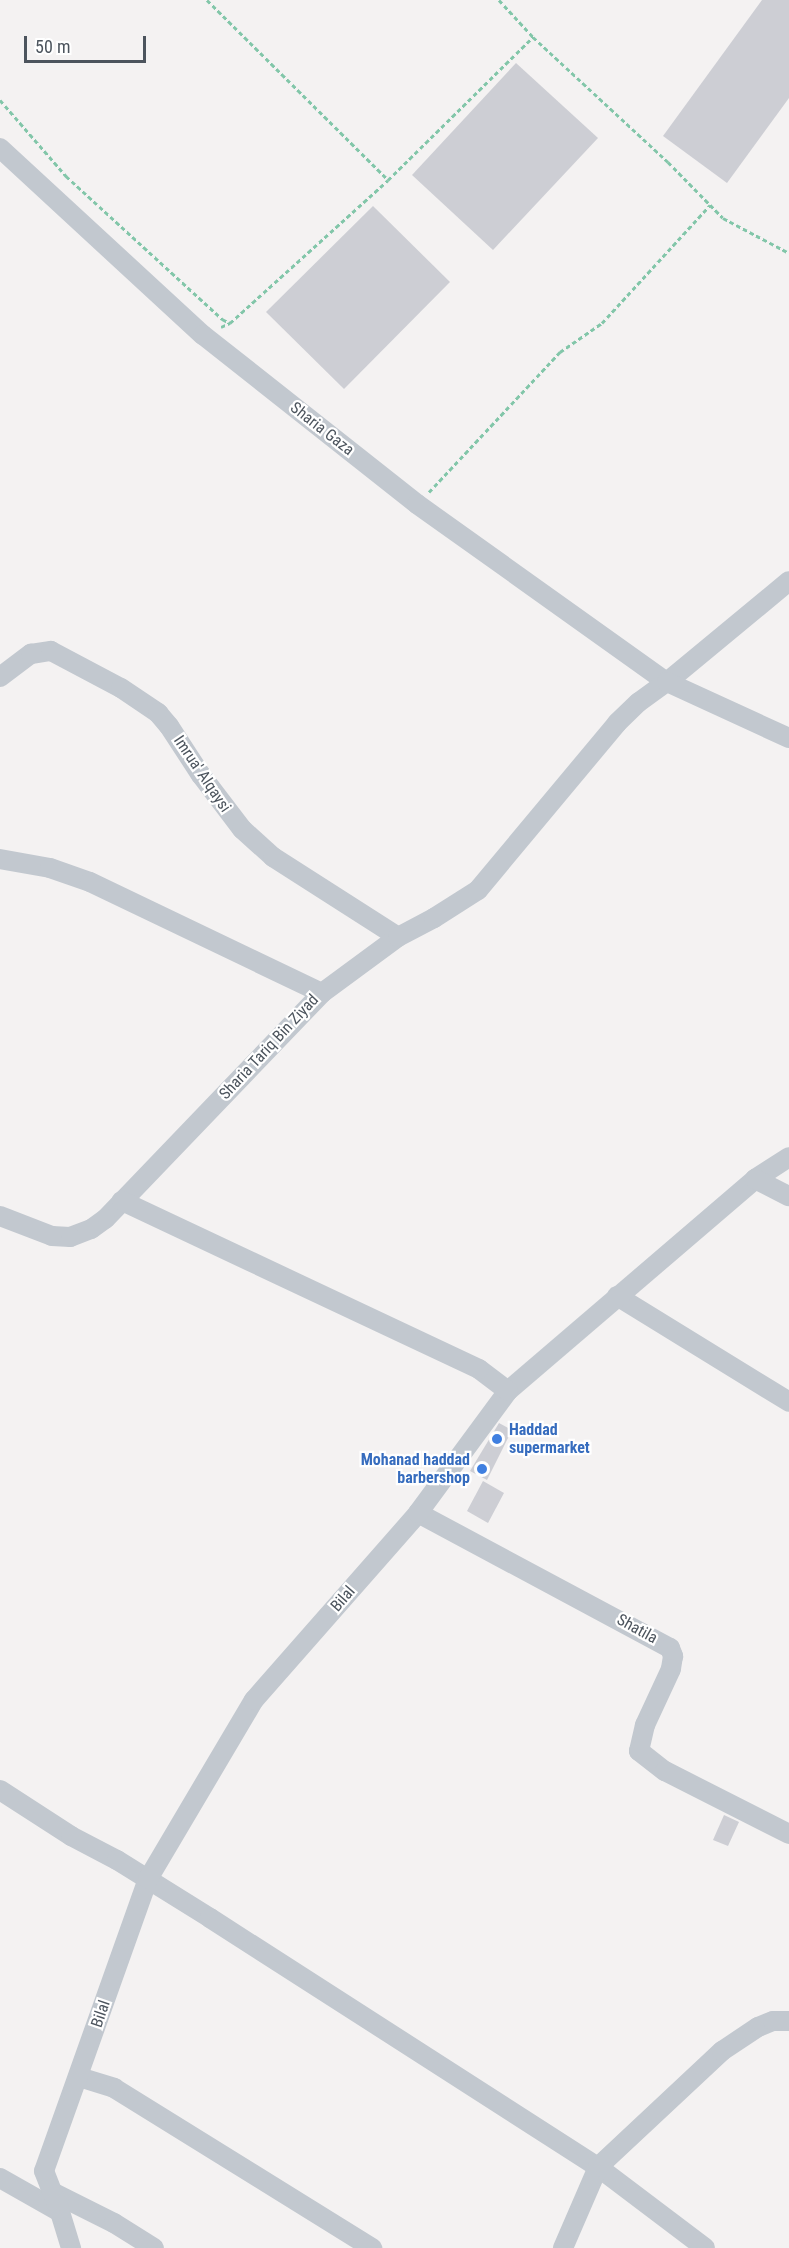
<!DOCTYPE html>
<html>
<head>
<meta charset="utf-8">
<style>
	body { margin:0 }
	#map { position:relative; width:789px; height:2248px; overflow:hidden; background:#f4f2f2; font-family:"Roboto Condensed",sans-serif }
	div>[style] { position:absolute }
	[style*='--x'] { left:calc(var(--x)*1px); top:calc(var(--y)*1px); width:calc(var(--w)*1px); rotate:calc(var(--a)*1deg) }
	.building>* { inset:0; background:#cdced4 }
	.path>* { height:3px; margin-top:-1.5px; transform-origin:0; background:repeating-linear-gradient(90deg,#82c6a9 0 4.5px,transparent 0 7.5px) }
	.minor>* { height:20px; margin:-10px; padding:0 10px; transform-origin:10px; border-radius:10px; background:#c2c8cf }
	.dots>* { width:16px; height:16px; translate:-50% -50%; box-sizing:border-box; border:3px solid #fff; border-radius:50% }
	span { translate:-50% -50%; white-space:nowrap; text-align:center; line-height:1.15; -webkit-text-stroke:4.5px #fff; paint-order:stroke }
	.street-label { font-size:16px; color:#4c545d }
	.shop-label { font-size:16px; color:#366cbe; font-weight:700 }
	.left { translate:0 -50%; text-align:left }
	.right { translate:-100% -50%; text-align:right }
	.scale { position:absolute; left:24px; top:36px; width:122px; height:27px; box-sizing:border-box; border:3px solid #4c545d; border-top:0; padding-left:8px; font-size:18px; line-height:21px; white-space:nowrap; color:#4c545d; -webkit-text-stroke:4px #fff; paint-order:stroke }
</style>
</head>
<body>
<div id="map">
	<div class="building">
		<div style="clip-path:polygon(762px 0,789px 0,789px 98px,727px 183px,663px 136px)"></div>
		<div style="clip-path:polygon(516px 63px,598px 138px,493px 250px,412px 175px)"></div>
		<div style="clip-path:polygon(373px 206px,450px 282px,344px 389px,266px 312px)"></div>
		<div style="clip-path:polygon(499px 1423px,512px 1430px,487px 1480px,470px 1471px)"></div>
		<div style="clip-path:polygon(483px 1481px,504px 1493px,488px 1523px,467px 1511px)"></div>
		<div style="clip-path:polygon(724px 1815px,739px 1822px,728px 1846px,713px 1840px)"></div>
	</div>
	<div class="path">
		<div style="--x:207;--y:0;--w:255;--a:44.8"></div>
		<div style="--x:499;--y:0;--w:50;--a:47.4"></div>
		<div style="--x:533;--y:37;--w:184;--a:42.8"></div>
		<div style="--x:668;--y:162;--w:78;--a:45.5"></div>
		<div style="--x:723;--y:218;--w:75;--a:27.9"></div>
		<div style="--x:0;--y:100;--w:101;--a:49"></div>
		<div style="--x:66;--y:176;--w:212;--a:42.5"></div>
		<div style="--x:222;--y:319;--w:9;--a:27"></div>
		<div style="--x:221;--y:327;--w:10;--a:-24"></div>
		<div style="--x:230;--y:323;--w:213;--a:-42.1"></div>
		<div style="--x:388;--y:180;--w:204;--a:-44.6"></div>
		<div style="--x:429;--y:492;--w:192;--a:-46.9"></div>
		<div style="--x:560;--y:352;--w:51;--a:-34.6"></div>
		<div style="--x:602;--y:323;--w:160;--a:-47.5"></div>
	</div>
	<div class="minor">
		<div style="--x:0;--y:148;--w:276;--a:42.7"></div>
		<div style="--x:203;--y:335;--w:273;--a:38.3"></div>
		<div style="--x:417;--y:504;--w:307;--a:35.5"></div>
		<div style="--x:667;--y:682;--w:158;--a:-39.6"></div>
		<div style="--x:0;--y:677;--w:39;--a:-37"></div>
		<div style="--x:31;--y:654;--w:20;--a:-9"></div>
		<div style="--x:51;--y:651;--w:79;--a:27.9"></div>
		<div style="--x:121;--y:688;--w:45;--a:34"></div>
		<div style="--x:158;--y:713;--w:17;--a:50"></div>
		<div style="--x:169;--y:726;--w:59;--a:56.9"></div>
		<div style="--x:201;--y:775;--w:68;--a:52.8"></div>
		<div style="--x:242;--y:829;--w:42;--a:42.1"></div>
		<div style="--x:273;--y:857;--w:148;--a:32.6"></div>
		<div style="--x:0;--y:859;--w:51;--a:10.2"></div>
		<div style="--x:50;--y:868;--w:42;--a:19.3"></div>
		<div style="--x:90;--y:882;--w:257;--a:25.6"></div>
		<div style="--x:322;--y:993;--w:313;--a:133.8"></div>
		<div style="--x:105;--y:1219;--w:17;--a:144"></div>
		<div style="--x:91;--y:1229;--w:22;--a:159"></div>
		<div style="--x:70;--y:1237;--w:18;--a:-177"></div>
		<div style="--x:52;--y:1236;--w:56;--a:-159"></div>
		<div style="--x:322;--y:993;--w:94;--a:-36.4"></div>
		<div style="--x:398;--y:937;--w:41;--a:-27.8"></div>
		<div style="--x:434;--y:918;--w:52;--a:-32.5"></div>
		<div style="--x:478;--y:890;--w:217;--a:-50.2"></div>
		<div style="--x:617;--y:723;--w:30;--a:-44"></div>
		<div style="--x:639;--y:702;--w:34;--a:-36"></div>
		<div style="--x:667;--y:682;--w:134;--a:24.7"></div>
		<div style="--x:755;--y:1179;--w:40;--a:-32.9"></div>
		<div style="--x:617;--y:1296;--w:202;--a:31.6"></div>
		<div style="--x:508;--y:1391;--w:326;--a:-40.6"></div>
		<div style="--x:755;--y:1179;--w:38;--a:27"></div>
		<div style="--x:418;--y:1513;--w:286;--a:28.2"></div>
		<div style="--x:670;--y:1648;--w:9;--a:69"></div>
		<div style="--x:673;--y:1656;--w:13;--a:99"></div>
		<div style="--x:671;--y:1669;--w:62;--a:114.9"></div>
		<div style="--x:645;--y:1725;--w:27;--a:103"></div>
		<div style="--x:639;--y:1751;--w:33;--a:38"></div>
		<div style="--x:665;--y:1771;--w:139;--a:26.9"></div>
		<div style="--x:0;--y:1790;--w:85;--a:32.9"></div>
		<div style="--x:71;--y:1836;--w:52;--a:27.6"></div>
		<div style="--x:117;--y:1860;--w:110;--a:31.9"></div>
		<div style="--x:210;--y:1918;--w:461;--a:32.7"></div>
		<div style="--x:598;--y:2167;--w:134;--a:37.1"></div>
		<div style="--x:79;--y:2077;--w:37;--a:17"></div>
		<div style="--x:114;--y:2088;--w:304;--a:31.8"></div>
		<div style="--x:0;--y:2178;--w:69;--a:29.5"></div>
		<div style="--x:60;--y:2212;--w:38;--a:73"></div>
		<div style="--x:54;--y:2193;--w:67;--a:26.6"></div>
		<div style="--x:114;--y:2223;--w:47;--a:32"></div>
		<div style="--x:60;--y:2212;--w:44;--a:-111.3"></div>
		<div style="--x:44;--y:2171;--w:310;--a:-70.4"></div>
		<div style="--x:148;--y:1879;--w:208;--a:-59.4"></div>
		<div style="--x:254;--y:1700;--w:249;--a:-48.7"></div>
		<div style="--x:418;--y:1513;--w:152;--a:-53.6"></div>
		<div style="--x:508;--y:1391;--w:36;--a:-143"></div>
		<div style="--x:479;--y:1369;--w:395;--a:-154.8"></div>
		<div style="--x:563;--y:2248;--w:88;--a:-66.6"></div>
		<div style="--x:598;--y:2167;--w:170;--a:-43.1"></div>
		<div style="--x:722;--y:2051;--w:43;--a:-33.7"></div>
		<div style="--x:758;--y:2027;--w:16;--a:-22"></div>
		<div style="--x:773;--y:2021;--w:16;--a:0"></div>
	</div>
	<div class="dots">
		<div style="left:497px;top:1439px;background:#3f7fe0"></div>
		<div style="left:482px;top:1469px;background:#3f7fe0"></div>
	</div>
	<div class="street-label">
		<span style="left:322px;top:429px;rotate:38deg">Sharia Gaza</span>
		<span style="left:202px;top:774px;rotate:56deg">Imrua' Alqaysi</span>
		<span style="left:269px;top:1047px;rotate:-47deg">Sharia Tariq Bin Ziyad</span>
		<span style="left:343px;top:1599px;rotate:-49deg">Bilal</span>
		<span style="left:637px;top:1629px;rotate:29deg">Shatila</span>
		<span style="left:101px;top:2014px;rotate:-71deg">Bilal</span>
	</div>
	<div class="shop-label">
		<span class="left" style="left:509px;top:1439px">Haddad<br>supermarket</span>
		<span class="right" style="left:470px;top:1469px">Mohanad haddad<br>barbershop</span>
	</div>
	<div class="scale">50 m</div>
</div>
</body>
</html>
